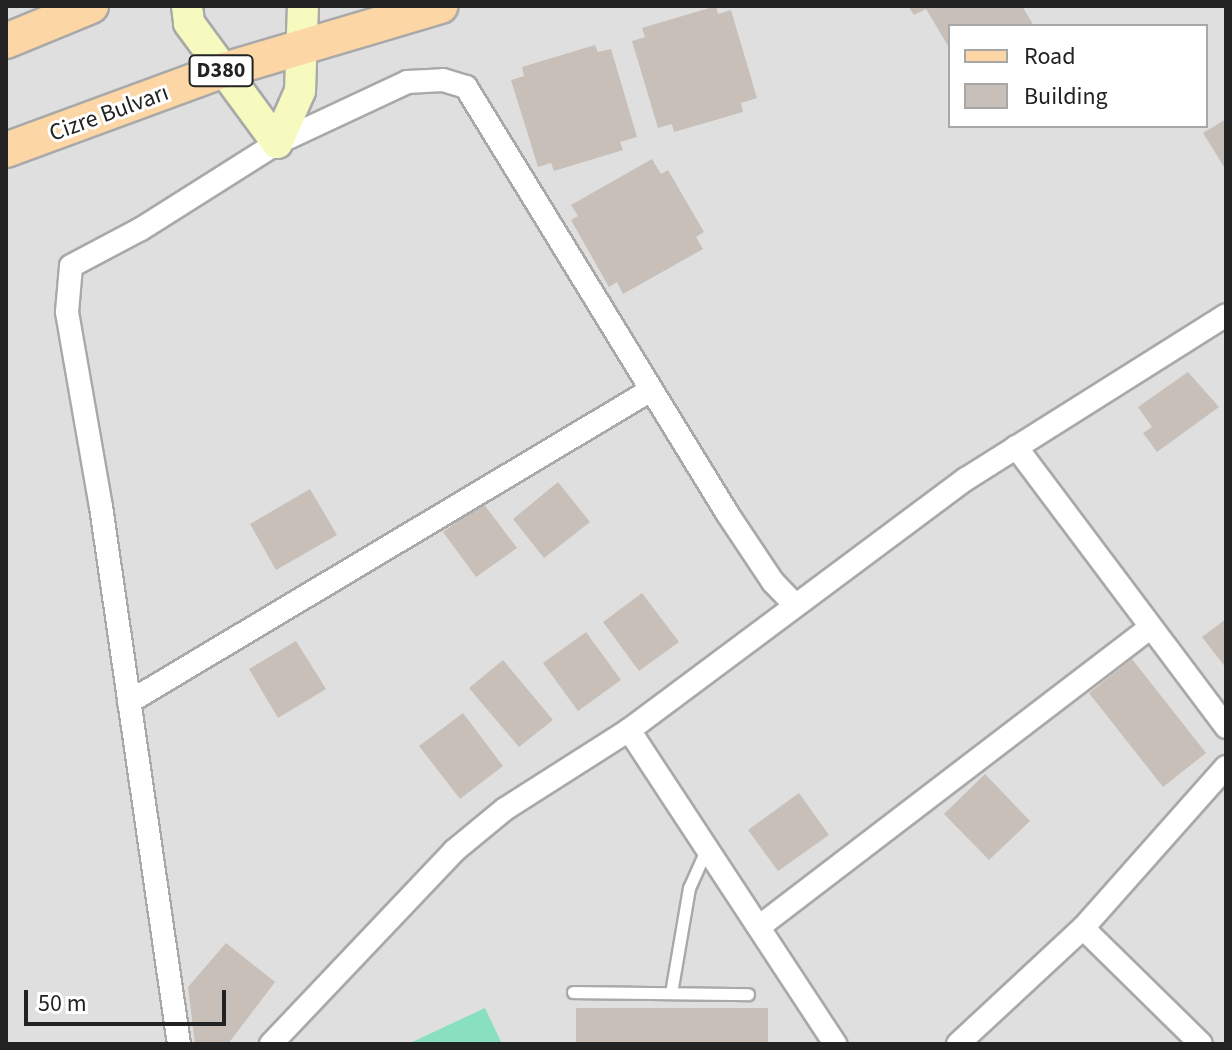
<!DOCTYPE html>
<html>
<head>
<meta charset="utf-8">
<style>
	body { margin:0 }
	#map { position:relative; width:1232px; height:1050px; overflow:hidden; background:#f2efe9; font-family:"Source Sans 3",sans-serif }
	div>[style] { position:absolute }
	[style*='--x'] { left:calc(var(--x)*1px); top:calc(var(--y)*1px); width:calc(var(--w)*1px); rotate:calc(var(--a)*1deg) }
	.residential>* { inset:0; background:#e0dfdf }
	.pitch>* { inset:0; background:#88e0be }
	.building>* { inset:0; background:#c7bfb8 }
	.roads { filter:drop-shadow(2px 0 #a9a9a9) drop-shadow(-2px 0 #a9a9a9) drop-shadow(0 2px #a9a9a9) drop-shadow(0 -2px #a9a9a9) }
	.service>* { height:11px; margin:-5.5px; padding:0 5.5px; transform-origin:5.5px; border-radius:5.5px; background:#fff }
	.minor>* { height:22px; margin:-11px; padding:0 11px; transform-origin:11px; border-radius:11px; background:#fff }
	.secondary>* { height:30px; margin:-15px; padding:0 15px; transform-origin:15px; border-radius:15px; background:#f7fabf }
	.primary>* { height:34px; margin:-17px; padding:0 17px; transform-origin:17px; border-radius:17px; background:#fcd6a4 }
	span { translate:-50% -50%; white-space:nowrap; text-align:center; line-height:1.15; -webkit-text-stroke:6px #fff; paint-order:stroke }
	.shield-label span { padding:2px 6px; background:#fff; border:2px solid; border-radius:6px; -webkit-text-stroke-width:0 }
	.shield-label { font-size:22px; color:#222; font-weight:700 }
	.street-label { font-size:24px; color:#222 }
	.frame { position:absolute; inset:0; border:8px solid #222; pointer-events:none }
	.legend { position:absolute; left:948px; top:24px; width:260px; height:104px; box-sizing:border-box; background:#fff; border:2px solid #a7a7a7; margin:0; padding:10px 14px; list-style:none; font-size:24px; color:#222 }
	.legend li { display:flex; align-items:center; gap:16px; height:40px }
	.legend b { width:40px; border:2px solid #a7a7a7 }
	.scale { position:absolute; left:24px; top:990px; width:202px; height:36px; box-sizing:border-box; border:4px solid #222; border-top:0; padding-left:10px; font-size:24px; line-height:28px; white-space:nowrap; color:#222; -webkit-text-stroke:6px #fff; paint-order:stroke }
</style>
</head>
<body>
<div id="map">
	<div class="residential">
		<div style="clip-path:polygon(evenodd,6px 6px,1226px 6px,1226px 1044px,6px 1044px,6px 6px,950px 26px,1206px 26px,1206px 126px,950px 126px,950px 26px)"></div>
	</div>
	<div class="pitch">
		<div style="clip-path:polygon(485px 1008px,502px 1044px,408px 1044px)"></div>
	</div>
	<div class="building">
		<div style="clip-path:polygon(716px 6px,718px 14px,731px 10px,757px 98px,741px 103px,743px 112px,674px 132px,672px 124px,658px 128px,632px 41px,645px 37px,642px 28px)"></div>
		<div style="clip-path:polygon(908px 6px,1022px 6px,1034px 26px,950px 26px,950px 49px,926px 9px,914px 15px)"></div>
		<div style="clip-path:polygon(595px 45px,598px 52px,611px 49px,637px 137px,620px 142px,623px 150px,554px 171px,551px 163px,538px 167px,511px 80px,524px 76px,522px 67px)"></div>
		<div style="clip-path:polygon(1226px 119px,1226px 170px,1203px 133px)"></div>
		<div style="clip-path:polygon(652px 159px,661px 174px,668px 170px,704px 232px,696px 237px,703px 249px,623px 294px,617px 282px,609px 287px,571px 220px,578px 216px,571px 205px)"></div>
		<div style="clip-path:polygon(1188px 372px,1219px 407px,1157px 452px,1143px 433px,1152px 427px,1138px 407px)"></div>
		<div style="clip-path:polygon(558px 482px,590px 522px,544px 558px,513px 519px)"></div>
		<div style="clip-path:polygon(310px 489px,337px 535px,276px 570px,250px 524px)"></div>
		<div style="clip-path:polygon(483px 503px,517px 548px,476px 577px,443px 532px)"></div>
		<div style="clip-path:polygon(642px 593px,679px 642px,639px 671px,603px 622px)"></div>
		<div style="clip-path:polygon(1226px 619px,1226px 668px,1202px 637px)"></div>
		<div style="clip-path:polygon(586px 632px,621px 680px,578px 711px,543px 663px)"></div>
		<div style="clip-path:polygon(296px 641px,326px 689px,278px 718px,249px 669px)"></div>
		<div style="clip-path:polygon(1132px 659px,1206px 753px,1163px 787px,1089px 693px)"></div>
		<div style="clip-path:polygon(503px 660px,553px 720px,519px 747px,469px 688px)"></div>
		<div style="clip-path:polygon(463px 713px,503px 766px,460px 799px,419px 746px)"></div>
		<div style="clip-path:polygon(985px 774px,1030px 821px,989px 860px,944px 814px)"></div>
		<div style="clip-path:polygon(799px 793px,829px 835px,778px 871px,748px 830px)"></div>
		<div style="clip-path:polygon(226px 943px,275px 982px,228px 1044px,195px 1044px,188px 987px)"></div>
		<div style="clip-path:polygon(576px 1008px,768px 1008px,768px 1044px,576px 1044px)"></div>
	</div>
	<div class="roads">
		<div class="service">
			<div style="--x:573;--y:992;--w:175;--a:0.7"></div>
			<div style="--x:671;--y:993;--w:107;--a:-80.3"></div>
			<div style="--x:689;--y:888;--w:42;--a:-65.9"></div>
		</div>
		<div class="minor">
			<div style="--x:1016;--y:447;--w:350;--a:53.1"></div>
			<div style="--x:129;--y:702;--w:608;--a:-30.87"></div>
			<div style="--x:629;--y:730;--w:376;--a:56.7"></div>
			<div style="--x:760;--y:926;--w:489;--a:-37.4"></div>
			<div style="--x:1083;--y:928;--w:165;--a:44.5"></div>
			<div style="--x:179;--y:1044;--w:543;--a:-98.26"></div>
			<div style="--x:101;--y:507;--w:198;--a:-99.9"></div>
			<div style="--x:67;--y:312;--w:46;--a:-85"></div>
			<div style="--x:71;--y:266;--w:79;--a:-27.9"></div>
			<div style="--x:141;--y:229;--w:161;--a:-32.3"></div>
			<div style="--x:277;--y:143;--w:144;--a:-25.1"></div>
			<div style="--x:407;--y:82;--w:36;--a:-3"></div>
			<div style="--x:443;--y:80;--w:24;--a:17"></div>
			<div style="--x:466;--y:87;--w:500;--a:58.5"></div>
			<div style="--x:727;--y:513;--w:83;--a:56.3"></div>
			<div style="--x:773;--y:582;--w:30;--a:46"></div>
			<div style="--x:271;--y:1044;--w:266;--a:-46.5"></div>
			<div style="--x:454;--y:851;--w:66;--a:-39.5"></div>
			<div style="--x:505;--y:809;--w:147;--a:-32.5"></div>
			<div style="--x:629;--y:730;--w:420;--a:-36.7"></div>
			<div style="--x:966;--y:479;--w:307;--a:-32.2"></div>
			<div style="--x:958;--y:1044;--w:171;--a:-42.9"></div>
			<div style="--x:1083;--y:928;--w:215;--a:-48.4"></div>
		</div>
		<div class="secondary">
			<div style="--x:187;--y:6;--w:17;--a:83"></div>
			<div style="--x:189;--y:23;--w:149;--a:53.7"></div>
			<div style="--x:277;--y:143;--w:57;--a:-66.1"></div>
			<div style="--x:300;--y:91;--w:85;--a:-88"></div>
		</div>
		<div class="primary">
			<div style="--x:6;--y:41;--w:92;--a:-22.4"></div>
			<div style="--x:6;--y:150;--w:229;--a:-20.2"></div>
			<div style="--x:221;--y:71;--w:229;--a:-16.5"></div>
		</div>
	</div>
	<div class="shield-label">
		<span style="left:221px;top:71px">D380</span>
	</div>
	<div class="street-label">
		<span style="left:109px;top:113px;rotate:-20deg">Cizre Bulvarı</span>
	</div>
	<div class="frame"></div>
	<ul class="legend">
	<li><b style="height:10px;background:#fcd6a4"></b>Road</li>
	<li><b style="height:22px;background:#c7bfb8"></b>Building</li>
	</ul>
	<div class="scale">50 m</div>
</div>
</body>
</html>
